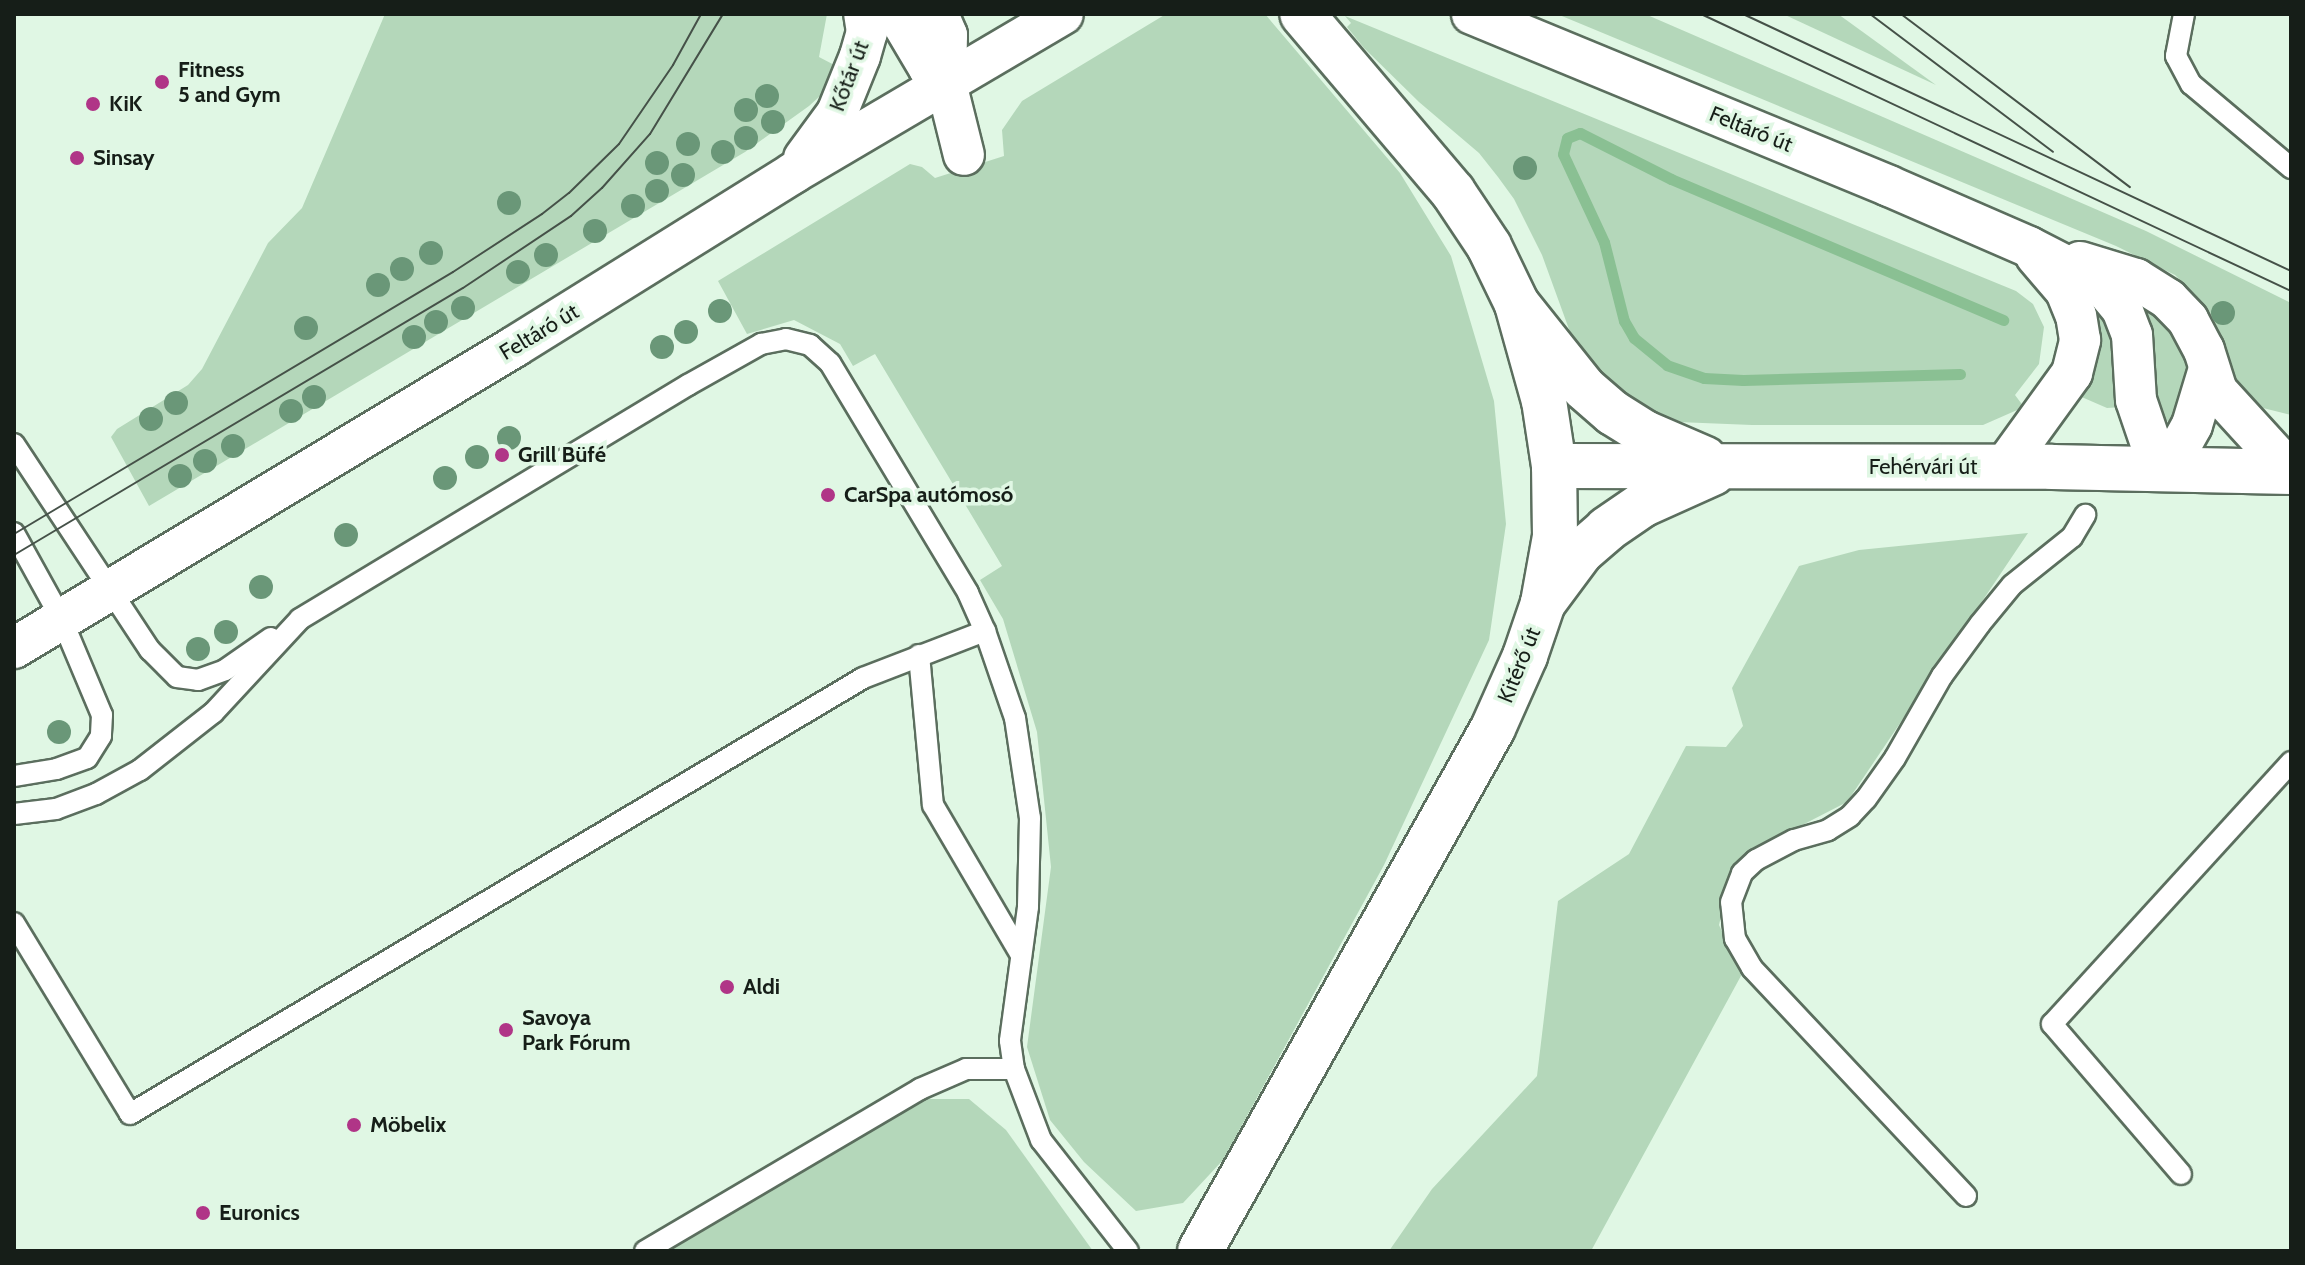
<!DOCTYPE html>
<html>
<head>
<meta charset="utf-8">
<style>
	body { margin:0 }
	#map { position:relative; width:2305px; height:1265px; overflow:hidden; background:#e0f7e4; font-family:Cabin,sans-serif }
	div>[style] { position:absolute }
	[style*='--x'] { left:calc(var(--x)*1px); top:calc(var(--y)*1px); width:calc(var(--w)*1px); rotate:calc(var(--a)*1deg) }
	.green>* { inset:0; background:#b4d7ba }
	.stream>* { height:11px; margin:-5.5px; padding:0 5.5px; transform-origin:5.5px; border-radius:5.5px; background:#8ac093 }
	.roads { filter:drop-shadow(2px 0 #5b6e5e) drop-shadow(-2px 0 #5b6e5e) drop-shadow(0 2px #5b6e5e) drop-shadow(0 -2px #5b6e5e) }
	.service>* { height:20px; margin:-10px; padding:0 10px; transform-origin:10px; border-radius:10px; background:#fff }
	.minor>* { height:40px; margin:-20px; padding:0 20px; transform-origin:20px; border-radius:20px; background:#fff }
	.tertiary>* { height:44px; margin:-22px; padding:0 22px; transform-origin:22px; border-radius:22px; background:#fff }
	.secondary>* { height:44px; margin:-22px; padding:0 22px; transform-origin:22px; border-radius:22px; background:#fff }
	.tram>* { height:2px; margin:-1px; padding:0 1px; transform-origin:1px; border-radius:1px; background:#455148 }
	.trees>* { width:24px; height:24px; margin:-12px; border-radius:50%; background:#6a9778 }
	.dots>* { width:22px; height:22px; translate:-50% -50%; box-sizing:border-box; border:4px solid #e0f7e4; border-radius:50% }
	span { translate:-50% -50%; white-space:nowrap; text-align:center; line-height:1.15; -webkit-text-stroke:7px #e0f7e4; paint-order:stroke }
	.poi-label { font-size:22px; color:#161e18; font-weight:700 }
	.left { translate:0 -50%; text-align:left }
	.street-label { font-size:22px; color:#161e18 }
	.frame { position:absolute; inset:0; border:16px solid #161e18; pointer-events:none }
</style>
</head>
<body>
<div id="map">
	<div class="green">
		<div style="clip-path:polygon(385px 14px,827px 14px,819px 57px,840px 68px,831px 86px,809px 106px,745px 152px,149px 506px,111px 437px,117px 429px,188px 385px,202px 369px,268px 243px,302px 208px)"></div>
		<div style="clip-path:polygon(1166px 14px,1265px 14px,1400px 173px,1451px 256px,1494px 401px,1506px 524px,1489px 640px,1384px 865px,1223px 1160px,1183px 1203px,1136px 1211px,1084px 1162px,1050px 1120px,1027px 1047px,1051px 867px,1037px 732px,1003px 619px,980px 580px,1002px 566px,875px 354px,853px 366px,840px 344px,794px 320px,747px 334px,718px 281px,910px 164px,922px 167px,935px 178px,1004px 156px,1002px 130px,1022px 101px)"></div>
		<div style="clip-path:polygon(1557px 14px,1645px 14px,2146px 231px,2291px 303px,2291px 415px,2255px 406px,2233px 385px,2213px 325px,2201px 301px,2175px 275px,2116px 246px)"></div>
		<div style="clip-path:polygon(1783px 14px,1838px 14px,1936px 85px)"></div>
		<div style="clip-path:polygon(1345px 16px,2016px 291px,2033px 304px,2044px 327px,2039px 364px,2015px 395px,2024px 407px,1983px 425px,1752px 425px,1678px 422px,1628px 404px,1574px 343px,1542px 255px,1514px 199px,1498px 177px,1479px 153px,1419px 102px,1364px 48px,1347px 27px,1351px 23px)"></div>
		<div style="clip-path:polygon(2132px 291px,2173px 320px,2189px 369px,2170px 422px,2159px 417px)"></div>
		<div style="clip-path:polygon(2095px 301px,2112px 333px,2122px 407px,2107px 408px,2077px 395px,2089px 307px)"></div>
		<div style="clip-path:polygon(2028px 533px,1847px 802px,1777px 838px,1731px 873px,1719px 925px,1742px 974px,1591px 1251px,1389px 1251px,1432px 1189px,1537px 1076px,1558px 901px,1629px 854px,1686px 746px,1726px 747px,1743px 726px,1732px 688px,1799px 566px,1859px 550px)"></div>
		<div style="clip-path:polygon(926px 1099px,969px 1099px,1006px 1130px,1093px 1251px,667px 1251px)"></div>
	</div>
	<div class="stream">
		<div style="--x:1960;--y:374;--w:217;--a:178.4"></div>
		<div style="--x:1743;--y:380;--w:39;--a:-177"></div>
		<div style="--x:1704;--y:378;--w:39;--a:-161"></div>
		<div style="--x:1667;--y:365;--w:43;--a:-140.7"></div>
		<div style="--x:1634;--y:338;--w:20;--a:-120"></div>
		<div style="--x:1624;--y:321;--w:81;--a:-104.2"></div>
		<div style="--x:1604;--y:242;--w:97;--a:-115"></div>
		<div style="--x:1563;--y:154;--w:16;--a:-76"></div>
		<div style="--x:1567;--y:138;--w:14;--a:-21"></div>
		<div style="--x:1580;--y:133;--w:102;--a:26.8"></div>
		<div style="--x:1671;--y:179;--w:361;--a:23"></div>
	</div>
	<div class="roads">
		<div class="service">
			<div style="--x:2184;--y:14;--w:43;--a:100.8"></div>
			<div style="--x:2176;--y:56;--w:32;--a:62"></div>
			<div style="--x:2191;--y:84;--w:131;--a:40"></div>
			<div style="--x:14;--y:444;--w:247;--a:56.6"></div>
			<div style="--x:150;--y:650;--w:38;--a:45"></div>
			<div style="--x:177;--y:677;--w:21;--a:8"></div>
			<div style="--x:198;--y:680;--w:29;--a:-20"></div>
			<div style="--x:225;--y:670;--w:56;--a:-34.8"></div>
			<div style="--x:14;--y:533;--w:99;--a:61.1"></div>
			<div style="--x:62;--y:620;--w:103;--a:67.2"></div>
			<div style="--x:102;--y:715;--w:21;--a:93"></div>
			<div style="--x:101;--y:736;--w:26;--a:122"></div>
			<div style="--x:87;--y:758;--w:32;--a:160"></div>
			<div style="--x:57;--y:769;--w:44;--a:170.8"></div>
			<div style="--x:919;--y:655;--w:151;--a:84.7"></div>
			<div style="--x:933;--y:805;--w:174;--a:59.6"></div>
			<div style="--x:14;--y:814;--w:42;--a:-6.8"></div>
			<div style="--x:56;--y:809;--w:43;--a:-20.6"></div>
			<div style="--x:96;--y:794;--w:50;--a:-28.6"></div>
			<div style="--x:140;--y:770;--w:93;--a:-38"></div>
			<div style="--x:213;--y:713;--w:128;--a:-47.2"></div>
			<div style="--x:300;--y:619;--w:453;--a:-31.1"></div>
			<div style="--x:688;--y:385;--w:84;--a:-29.3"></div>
			<div style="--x:761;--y:344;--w:25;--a:-11"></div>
			<div style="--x:786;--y:339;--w:25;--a:14"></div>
			<div style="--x:810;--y:345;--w:27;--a:42"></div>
			<div style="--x:830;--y:363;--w:268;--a:59"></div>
			<div style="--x:968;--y:593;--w:42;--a:65.9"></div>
			<div style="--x:985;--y:631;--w:92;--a:71"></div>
			<div style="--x:1015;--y:718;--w:101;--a:81.5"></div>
			<div style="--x:1030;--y:818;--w:89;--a:91.3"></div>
			<div style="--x:1028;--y:907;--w:135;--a:97.7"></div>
			<div style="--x:1010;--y:1041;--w:28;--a:82"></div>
			<div style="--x:1014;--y:1069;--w:76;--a:69.2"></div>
			<div style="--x:1041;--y:1140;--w:141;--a:51.9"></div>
			<div style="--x:14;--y:923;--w:223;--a:58.7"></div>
			<div style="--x:130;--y:1114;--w:853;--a:-30.74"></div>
			<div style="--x:863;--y:678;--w:131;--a:-21.1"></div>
			<div style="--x:2181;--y:1174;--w:198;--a:-130.7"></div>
			<div style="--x:2052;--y:1024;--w:355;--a:-47.6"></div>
			<div style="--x:1966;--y:1196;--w:313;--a:-133.2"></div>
			<div style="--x:1752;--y:968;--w:34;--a:-120"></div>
			<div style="--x:1735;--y:939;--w:37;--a:-96"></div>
			<div style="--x:1731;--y:902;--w:31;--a:-69"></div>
			<div style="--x:1742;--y:873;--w:19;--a:-43"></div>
			<div style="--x:1756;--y:860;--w:43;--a:-27.8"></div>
			<div style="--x:1794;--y:840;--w:35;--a:-16"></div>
			<div style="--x:1828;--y:830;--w:26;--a:-32"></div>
			<div style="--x:1850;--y:816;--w:23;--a:-47"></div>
			<div style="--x:1866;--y:799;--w:50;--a:-54.7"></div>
			<div style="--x:1895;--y:758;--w:95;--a:-60.2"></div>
			<div style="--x:1942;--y:676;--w:64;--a:-53.8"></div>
			<div style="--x:1980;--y:624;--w:50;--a:-50.6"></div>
			<div style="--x:2012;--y:585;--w:77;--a:-38.7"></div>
			<div style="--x:2072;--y:537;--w:26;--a:-59"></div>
			<div style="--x:645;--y:1251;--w:319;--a:-30.5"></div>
			<div style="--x:920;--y:1089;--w:50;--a:-23.5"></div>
			<div style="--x:966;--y:1069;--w:48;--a:0"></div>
		</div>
		<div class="minor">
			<div style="--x:897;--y:14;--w:63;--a:59.3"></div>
			<div style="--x:929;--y:68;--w:23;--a:41"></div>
			<div style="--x:938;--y:14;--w:23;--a:67"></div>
			<div style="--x:947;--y:35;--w:48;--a:91.2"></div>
			<div style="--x:946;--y:83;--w:74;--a:76"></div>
			<div style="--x:1472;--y:14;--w:451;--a:22.4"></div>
			<div style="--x:1889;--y:186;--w:153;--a:23.5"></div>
			<div style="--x:2029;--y:247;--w:81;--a:27.2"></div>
			<div style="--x:2101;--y:284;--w:33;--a:50"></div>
			<div style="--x:2122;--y:309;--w:28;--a:69"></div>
			<div style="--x:2132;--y:335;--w:65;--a:86.5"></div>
			<div style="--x:2136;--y:400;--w:46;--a:71.2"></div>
			<div style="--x:2151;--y:444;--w:31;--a:58"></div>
			<div style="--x:2167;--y:470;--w:51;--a:-60.9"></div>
			<div style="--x:2192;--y:425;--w:55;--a:-73.2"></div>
			<div style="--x:804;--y:158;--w:56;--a:-53.7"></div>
			<div style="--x:837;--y:113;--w:61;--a:-68"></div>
			<div style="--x:860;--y:56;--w:25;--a:-74"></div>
			<div style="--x:867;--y:32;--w:18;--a:-99"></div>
			<div style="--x:2080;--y:262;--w:59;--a:16.9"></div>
			<div style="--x:2136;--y:279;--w:38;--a:32"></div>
			<div style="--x:2168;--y:299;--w:29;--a:46"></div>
			<div style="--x:2188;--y:320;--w:34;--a:62"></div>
			<div style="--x:2204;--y:350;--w:43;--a:72.4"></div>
			<div style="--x:2217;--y:391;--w:110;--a:47.6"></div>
			<div style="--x:2004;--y:467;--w:116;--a:-54.1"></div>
			<div style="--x:2072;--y:373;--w:34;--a:-76"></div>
			<div style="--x:2080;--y:340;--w:24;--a:-99"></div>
			<div style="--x:2076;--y:316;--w:27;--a:-112"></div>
			<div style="--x:2066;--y:291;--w:46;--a:-130.6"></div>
			<div style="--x:14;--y:648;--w:584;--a:-31.05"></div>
			<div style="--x:514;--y:347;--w:329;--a:-31.9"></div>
			<div style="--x:793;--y:173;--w:313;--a:-30.5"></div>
		</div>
		<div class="tertiary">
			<div style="--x:1517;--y:304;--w:107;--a:51.4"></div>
			<div style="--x:1584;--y:388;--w:38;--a:41"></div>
			<div style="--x:1613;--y:413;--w:38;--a:32"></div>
			<div style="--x:1645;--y:433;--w:65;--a:23.4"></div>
			<div style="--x:1554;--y:466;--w:498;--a:0.1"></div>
			<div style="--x:2052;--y:467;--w:239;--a:1.2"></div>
			<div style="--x:1543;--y:603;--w:64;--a:-53.3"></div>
			<div style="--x:1581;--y:552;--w:35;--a:-41"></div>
			<div style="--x:1607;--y:529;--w:42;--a:-34.4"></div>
			<div style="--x:1642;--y:505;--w:78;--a:-24.3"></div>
		</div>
		<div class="secondary">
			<div style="--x:1200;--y:1251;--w:599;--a:-60.74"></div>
			<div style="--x:1493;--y:728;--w:79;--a:-66"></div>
			<div style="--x:1525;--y:656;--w:56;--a:-71.2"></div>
			<div style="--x:1543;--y:603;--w:68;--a:-79.8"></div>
			<div style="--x:1555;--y:536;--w:70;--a:-90.8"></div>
			<div style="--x:1554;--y:466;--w:66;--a:-98.7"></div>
			<div style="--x:1544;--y:401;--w:101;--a:-105.6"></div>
			<div style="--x:1517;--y:304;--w:64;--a:-115.8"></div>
			<div style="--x:1489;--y:246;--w:65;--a:-123.7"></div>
			<div style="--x:1453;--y:192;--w:233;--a:-130.3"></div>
		</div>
	</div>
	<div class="tram">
		<div style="--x:1701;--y:14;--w:652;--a:25.15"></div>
		<div style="--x:1743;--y:14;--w:605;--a:25.13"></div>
		<div style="--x:1870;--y:14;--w:229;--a:37"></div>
		<div style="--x:1901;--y:14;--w:287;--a:37.1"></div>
		<div style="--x:14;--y:534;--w:511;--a:-30.83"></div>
		<div style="--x:453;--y:272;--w:106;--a:-33.1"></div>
		<div style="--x:542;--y:214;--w:34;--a:-38"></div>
		<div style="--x:569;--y:193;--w:70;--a:-44.4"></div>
		<div style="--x:619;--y:144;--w:96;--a:-55.6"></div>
		<div style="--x:673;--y:65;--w:58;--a:-61.2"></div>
		<div style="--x:14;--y:555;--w:522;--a:-30.74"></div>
		<div style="--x:463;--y:288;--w:130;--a:-33.7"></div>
		<div style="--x:571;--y:216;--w:42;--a:-42.1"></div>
		<div style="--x:602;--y:188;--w:72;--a:-48.4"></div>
		<div style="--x:650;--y:134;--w:140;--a:-58.7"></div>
	</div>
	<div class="trees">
		<div style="left:767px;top:96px"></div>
		<div style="left:746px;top:110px"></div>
		<div style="left:773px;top:122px"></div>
		<div style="left:746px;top:138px"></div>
		<div style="left:688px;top:144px"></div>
		<div style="left:723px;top:152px"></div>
		<div style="left:657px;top:163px"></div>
		<div style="left:1525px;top:168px"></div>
		<div style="left:683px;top:175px"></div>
		<div style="left:657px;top:191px"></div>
		<div style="left:509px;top:203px"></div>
		<div style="left:633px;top:206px"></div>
		<div style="left:595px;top:231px"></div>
		<div style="left:431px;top:253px"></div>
		<div style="left:546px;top:255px"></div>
		<div style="left:402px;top:269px"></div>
		<div style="left:518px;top:272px"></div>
		<div style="left:378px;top:285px"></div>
		<div style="left:463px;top:308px"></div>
		<div style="left:720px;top:311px"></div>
		<div style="left:2223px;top:313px"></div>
		<div style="left:436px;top:322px"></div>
		<div style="left:306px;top:328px"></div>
		<div style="left:686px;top:332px"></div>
		<div style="left:414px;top:337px"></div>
		<div style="left:662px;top:347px"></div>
		<div style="left:314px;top:397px"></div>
		<div style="left:176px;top:403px"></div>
		<div style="left:291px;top:411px"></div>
		<div style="left:151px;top:419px"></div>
		<div style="left:509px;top:438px"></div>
		<div style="left:233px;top:446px"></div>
		<div style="left:477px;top:457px"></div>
		<div style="left:205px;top:461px"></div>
		<div style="left:180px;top:476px"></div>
		<div style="left:445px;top:478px"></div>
		<div style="left:346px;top:535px"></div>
		<div style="left:261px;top:587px"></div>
		<div style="left:226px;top:632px"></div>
		<div style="left:198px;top:649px"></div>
		<div style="left:59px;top:732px"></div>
	</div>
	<div class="dots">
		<div style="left:162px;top:82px;background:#b03587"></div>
		<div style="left:93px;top:104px;background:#b03587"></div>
		<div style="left:77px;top:158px;background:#b03587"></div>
		<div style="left:502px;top:455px;background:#b03587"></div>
		<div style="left:828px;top:495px;background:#b03587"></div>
		<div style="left:727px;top:987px;background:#b03587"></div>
		<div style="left:506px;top:1030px;background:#b03587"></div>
		<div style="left:354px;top:1125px;background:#b03587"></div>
		<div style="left:203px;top:1213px;background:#b03587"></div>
	</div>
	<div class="poi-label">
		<span class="left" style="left:178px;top:82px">Fitness<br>5 and Gym</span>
		<span class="left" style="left:109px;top:104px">KiK</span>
		<span class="left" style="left:93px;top:158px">Sinsay</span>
		<span class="left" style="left:518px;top:455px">Grill Büfé</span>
		<span class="left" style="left:844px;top:495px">CarSpa autómosó</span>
		<span class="left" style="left:743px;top:987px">Aldi</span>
		<span class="left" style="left:522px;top:1030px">Savoya<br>Park Fórum</span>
		<span class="left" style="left:370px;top:1125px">Möbelix</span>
		<span class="left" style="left:219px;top:1213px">Euronics</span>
	</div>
	<div class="street-label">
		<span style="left:849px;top:76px;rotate:-69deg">Kőtár út</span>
		<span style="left:1751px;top:129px;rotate:22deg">Feltáró út</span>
		<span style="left:539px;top:332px;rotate:-31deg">Feltáró út</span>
		<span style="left:1923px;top:467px">Fehérvári út</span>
		<span style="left:1519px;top:665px;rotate:-68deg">Kitérő út</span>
	</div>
	<div class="frame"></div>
</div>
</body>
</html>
